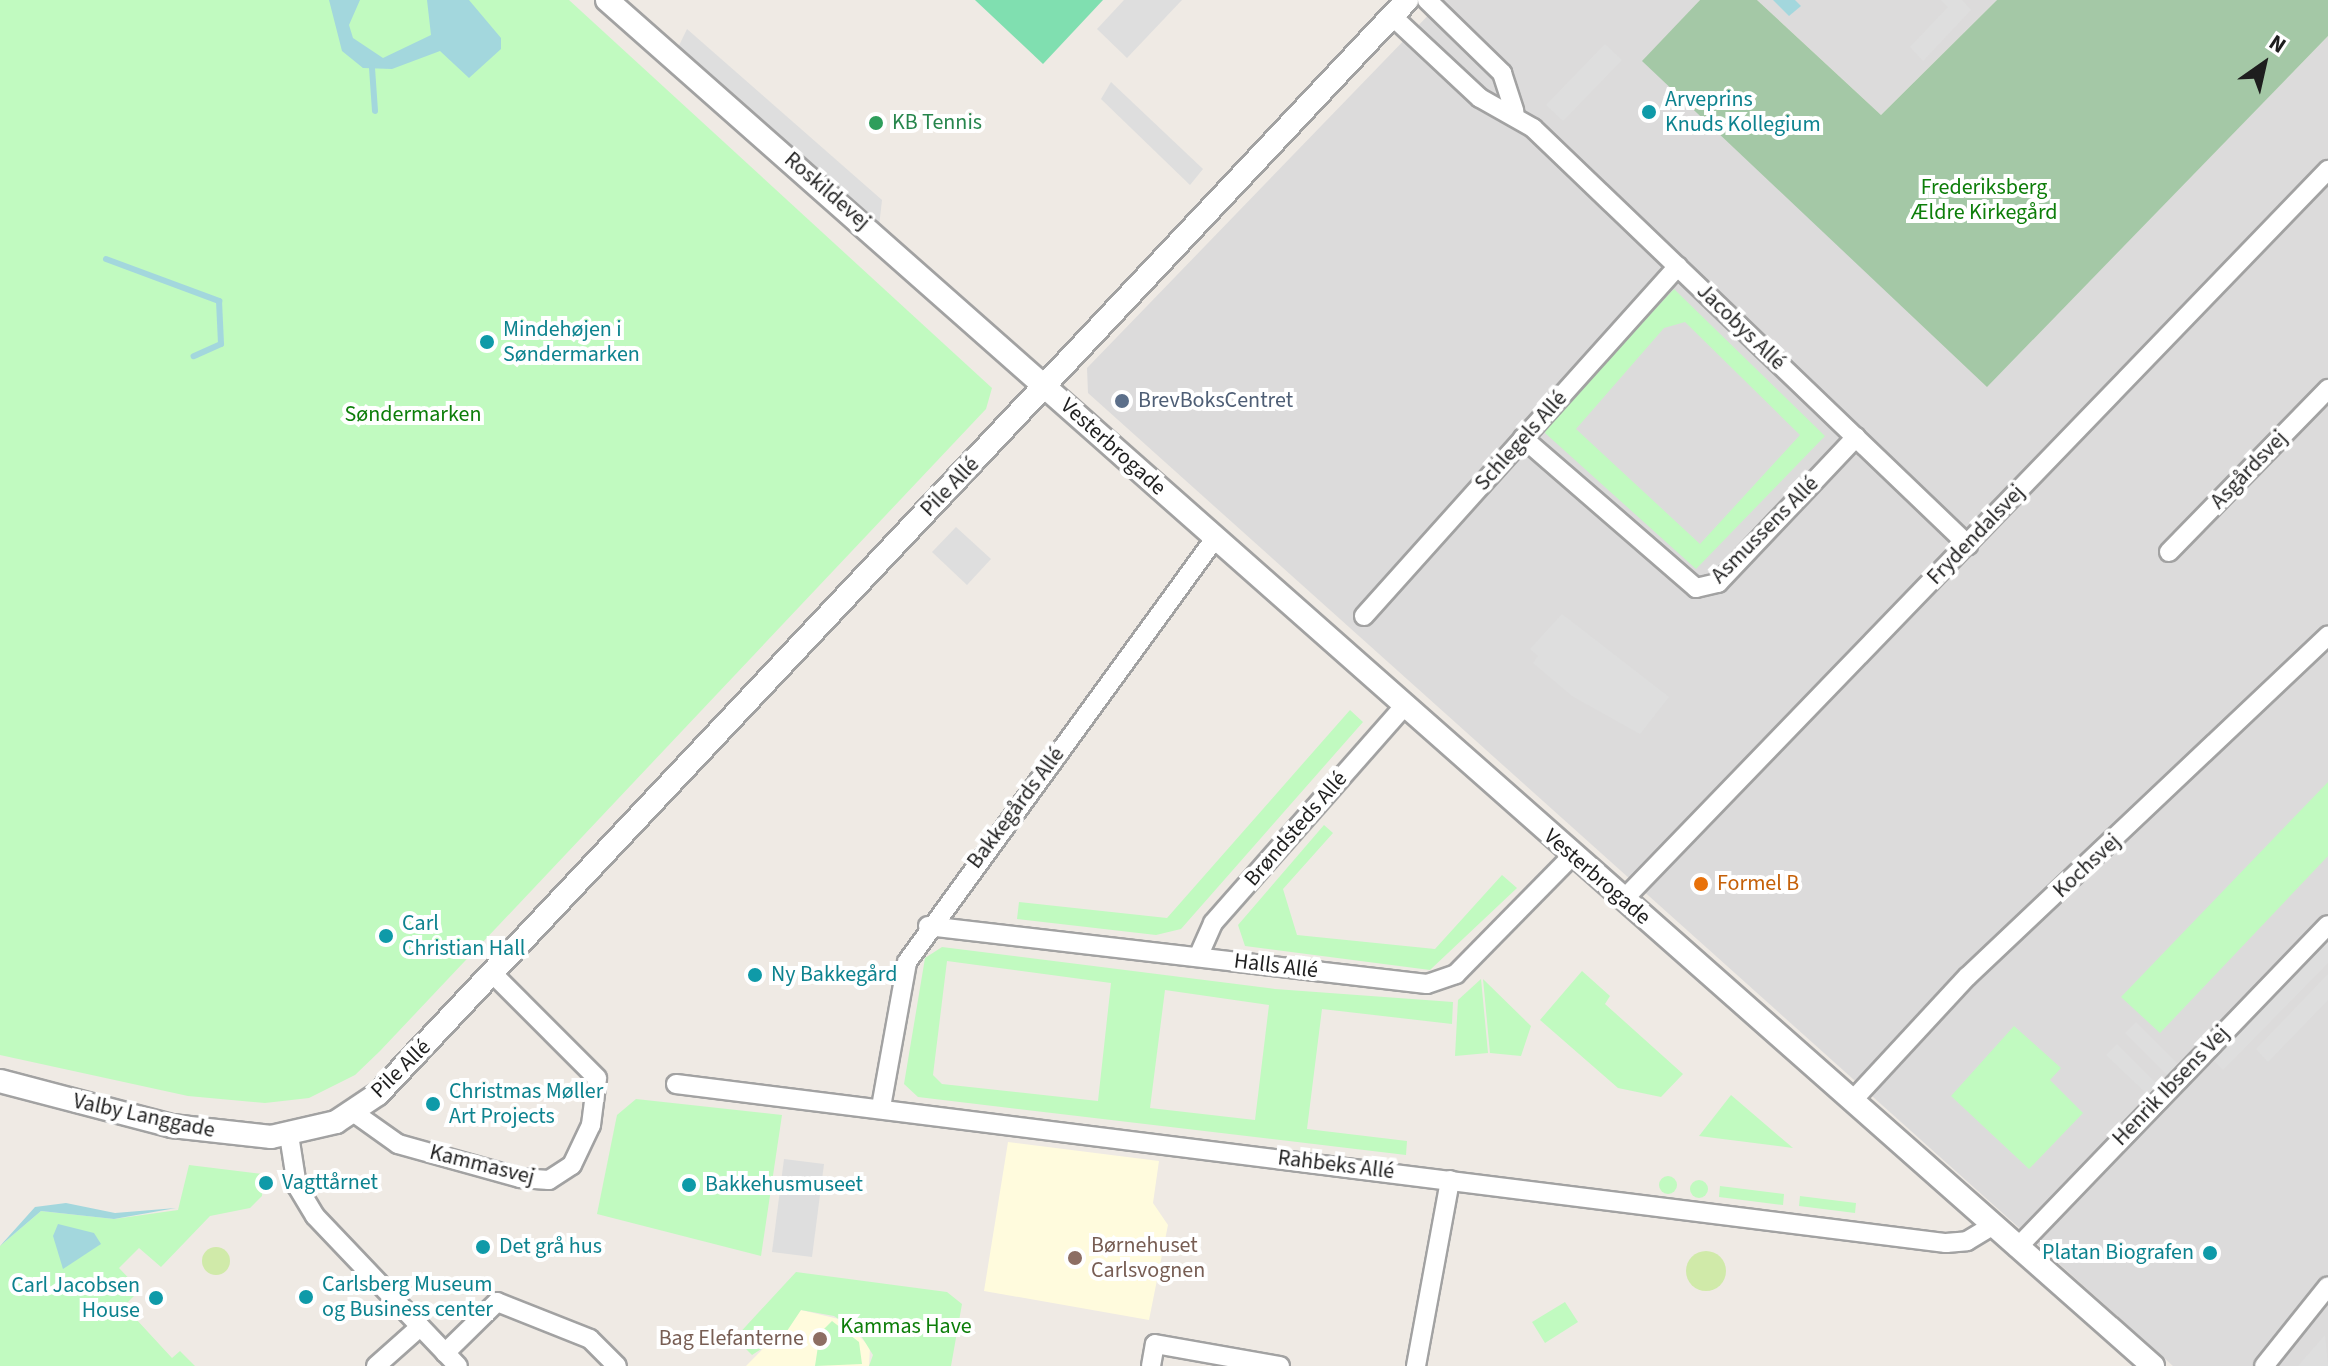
<!DOCTYPE html>
<html>
<head>
<meta charset="utf-8">
<style>
	body { margin:0 }
	#map { position:relative; width:2328px; height:1366px; overflow:hidden; background:#efeae4; font-family:"Source Sans 3",sans-serif }
	div>[style] { position:absolute }
	[style*='--x'] { left:calc(var(--x)*1px); top:calc(var(--y)*1px); width:calc(var(--w)*1px); rotate:calc(var(--a)*1deg) }
	.residential>* { inset:0; background:#dcdbdb }
	.education>* { inset:0; background:#fffbdd }
	.grass>* { inset:0; background:#d0eaa9 }
	.round { border-radius:50% }
	.cemetery>* { inset:0; background:#a4c8a6 }
	.park>* { inset:0; background:#c1fac0 }
	.pitch>* { inset:0; background:#80dfb0 }
	.parking>* { inset:0; background:#dedede }
	.water>* { inset:0; background:#a3d7dd }
	.stream>* { height:6px; margin:-3px; padding:0 3px; transform-origin:3px; border-radius:3px; background:#a3d7dd }
	.roads { filter:drop-shadow(2px 0 #a2a2a2) drop-shadow(-2px 0 #a2a2a2) drop-shadow(0 2px #a2a2a2) drop-shadow(0 -2px #a2a2a2) }
	.minor>* { height:18px; margin:-9px; padding:0 9px; transform-origin:9px; border-radius:9px; background:#fff }
	.tertiary>* { height:22px; margin:-11px; padding:0 11px; transform-origin:11px; border-radius:11px; background:#fff }
	.dots>* { width:22px; height:22px; translate:-50% -50%; box-sizing:border-box; border:4px solid #fff; border-radius:50% }
	span { translate:-50% -50%; white-space:nowrap; text-align:center; line-height:1.15; -webkit-text-stroke:8px #fff; paint-order:stroke }
	.culture-label { font-size:22px; color:#0d838f }
	.left { translate:0 -50%; text-align:left }
	.right { translate:-100% -50%; text-align:right }
	.leisure-label { font-size:22px; color:#27864d }
	.park-label { font-size:22px; color:#0d7e0a }
	.street-label { font-size:22px; color:#1e1e1e }
	.service-label { font-size:22px; color:#4e5e75 }
	.food-label { font-size:22px; color:#c56008 }
	.education-label { font-size:22px; color:#785e54 }
	.north { position:absolute; left:2224px; top:24px; width:80px; height:80px; -webkit-text-stroke:6px #fff; paint-order:stroke; rotate:34deg; font-size:22px; font-weight:700; line-height:32px; text-align:center; color:#1e1e1e }
	.north::after { content:''; display:block; margin:auto; width:28px; height:36px; background:#1e1e1e; clip-path:polygon(50% 0,100% 100%,50% 72%,0 100%) }
</style>
</head>
<body>
<div id="map">
	<div class="residential">
		<div style="clip-path:polygon(1443px 0,1700px 0,1643px 61px,1987px 386px,2328px 36px,2328px 1366px,2173px 1366px,1088px 393px,1087px 368px)"></div>
		<div style="clip-path:polygon(1757px 0,1997px 0,1881px 115px)"></div>
	</div>
	<div class="education">
		<div style="clip-path:polygon(1008px 1142px,1159px 1161px,1153px 1203px,1168px 1225px,1149px 1320px,984px 1291px)"></div>
		<div style="clip-path:polygon(801px 1310px,843px 1320px,870px 1347px,869px 1366px,746px 1366px)"></div>
	</div>
	<div class="grass">
		<div class="round" style="left:202px;top:1247px;width:28px;height:28px"></div>
		<div class="round" style="left:1686px;top:1251px;width:40px;height:40px"></div>
	</div>
	<div class="cemetery">
		<div style="clip-path:polygon(1700px 0,1757px 0,1881px 115px,1997px 0,2328px 0,2328px 36px,1987px 387px,1642px 61px)"></div>
	</div>
	<div class="park">
		<div style="clip-path:polygon(0 0,569px 0,992px 388px,986px 409px,380px 1051px,355px 1075px,309px 1098px,265px 1103px,188px 1096px,0 1055px)"></div>
		<div style="clip-path:polygon(evenodd,1674px 289px,1825px 436px,1696px 569px,1545px 433px,1548px 422px,1674px 289px,1685px 322px,1800px 435px,1700px 544px,1576px 429px,1664px 328px,1685px 322px)"></div>
		<div style="clip-path:polygon(1350px 710px,1363px 722px,1181px 929px,1156px 935px,1017px 919px,1019px 902px,1167px 918px)"></div>
		<div style="clip-path:polygon(2328px 782px,2328px 856px,2160px 1033px,2121px 997px)"></div>
		<div style="clip-path:polygon(1324px 825px,1333px 833px,1283px 889px,1297px 935px,1435px 949px,1502px 875px,1517px 888px,1430px 970px,1245px 946px,1238px 925px)"></div>
		<div style="clip-path:polygon(evenodd,942px 947px,1275px 989px,1453px 1002px,1452px 1024px,1322px 1009px,1307px 1129px,1407px 1141px,1406px 1155px,918px 1097px,904px 1084px,925px 958px,942px 947px,947px 961px,1111px 983px,1098px 1101px,942px 1084px,933px 1075px,947px 961px,942px 947px,1165px 990px,1269px 1005px,1255px 1120px,1150px 1108px,1165px 990px)"></div>
		<div style="clip-path:polygon(1582px 971px,1610px 996px,1605px 1004px,1683px 1074px,1661px 1097px,1618px 1088px,1540px 1020px)"></div>
		<div style="clip-path:polygon(1481px 979px,1488px 1053px,1455px 1056px,1458px 1000px)"></div>
		<div style="clip-path:polygon(1483px 979px,1531px 1026px,1521px 1056px,1490px 1053px)"></div>
		<div style="clip-path:polygon(2014px 1026px,2061px 1068px,2050px 1080px,2083px 1113px,2029px 1169px,1951px 1096px)"></div>
		<div style="clip-path:polygon(1731px 1095px,1793px 1148px,1699px 1136px)"></div>
		<div style="clip-path:polygon(636px 1099px,782px 1115px,761px 1256px,597px 1214px,617px 1115px)"></div>
		<div style="clip-path:polygon(189px 1165px,263px 1174px,262px 1196px,250px 1208px,210px 1216px,161px 1267px,139px 1248px,119px 1268px,140px 1290px,124px 1306px,172px 1358px,180px 1351px,195px 1366px,0 1366px,0 1246px,41px 1211px,114px 1219px,178px 1210px)"></div>
		<div class="round" style="left:1659px;top:1176px;width:18px;height:18px"></div>
		<div class="round" style="left:1690px;top:1180px;width:18px;height:18px"></div>
		<div style="clip-path:polygon(1720px 1186px,1784px 1194px,1783px 1205px,1719px 1197px)"></div>
		<div style="clip-path:polygon(1800px 1196px,1856px 1203px,1855px 1213px,1799px 1206px)"></div>
		<div style="clip-path:polygon(796px 1272px,947px 1292px,962px 1304px,951px 1366px,869px 1366px,873px 1355px,860px 1334px,834px 1316px,801px 1310px,785px 1334px,752px 1355px,735px 1338px)"></div>
		<div style="clip-path:polygon(1565px 1302px,1578px 1322px,1545px 1343px,1532px 1322px)"></div>
		<div style="clip-path:polygon(832px 1321px,859px 1342px,862px 1364px,815px 1366px,820px 1333px)"></div>
	</div>
	<div class="pitch">
		<div style="clip-path:polygon(975px 0,1103px 0,1043px 64px)"></div>
	</div>
	<div class="parking">
		<div style="clip-path:polygon(1124px 0,1182px 0,1127px 58px,1097px 29px)"></div>
		<div style="clip-path:polygon(1941px 0,1962px 0,1971px 10px,1923px 61px,1910px 47px,1948px 7px)"></div>
		<div style="clip-path:polygon(687px 29px,882px 200px,878px 235px,673px 58px)"></div>
		<div style="clip-path:polygon(1605px 44px,1622px 60px,1563px 121px,1546px 105px)"></div>
		<div style="clip-path:polygon(1111px 82px,1203px 169px,1190px 185px,1101px 99px)"></div>
		<div style="clip-path:polygon(956px 527px,991px 559px,967px 585px,932px 552px)"></div>
		<div style="clip-path:polygon(1562px 614px,1669px 697px,1640px 734px,1572px 696px,1533px 663px,1538px 656px,1530px 649px)"></div>
		<div style="clip-path:polygon(2328px 938px,2328px 963px,2223px 1070px,2211px 1058px)"></div>
		<div style="clip-path:polygon(2328px 974px,2328px 1000px,2268px 1062px,2256px 1049px)"></div>
		<div style="clip-path:polygon(2136px 1022px,2180px 1066px,2169px 1077px,2125px 1033px)"></div>
		<div style="clip-path:polygon(2117px 1044px,2160px 1087px,2150px 1097px,2106px 1055px)"></div>
		<div style="clip-path:polygon(784px 1159px,824px 1164px,812px 1257px,772px 1252px)"></div>
		<div style="clip-path:polygon(2325px 1335px,2328px 1366px,2298px 1366px)"></div>
	</div>
	<div class="water">
		<div style="clip-path:polygon(329px 0,360px 0,349px 25px,353px 38px,383px 58px,431px 35px,427px 0,469px 0,501px 38px,501px 49px,469px 78px,440px 51px,392px 69px,363px 68px,342px 51px)"></div>
		<div style="clip-path:polygon(1773px 0,1795px 0,1801px 6px,1789px 16px)"></div>
		<div style="clip-path:polygon(66px 1203px,115px 1213px,176px 1208px,114px 1219px,41px 1211px,0 1246px,35px 1207px)"></div>
		<div style="clip-path:polygon(58px 1224px,94px 1233px,101px 1244px,63px 1269px,53px 1236px)"></div>
	</div>
	<div class="stream">
		<div style="--x:372;--y:68;--w:43;--a:86"></div>
		<div style="--x:106;--y:259;--w:121;--a:20.4"></div>
		<div style="--x:219;--y:301;--w:43;--a:87.3"></div>
		<div style="--x:221;--y:344;--w:30;--a:156"></div>
	</div>
	<div class="roads">
		<div class="minor">
			<div style="--x:1427;--y:0;--w:105;--a:44.2"></div>
			<div style="--x:1502;--y:73;--w:40;--a:72"></div>
			<div style="--x:1392;--y:16;--w:120;--a:43"></div>
			<div style="--x:1480;--y:98;--w:61;--a:29.5"></div>
			<div style="--x:1533;--y:128;--w:603;--a:43.79"></div>
			<div style="--x:1523;--y:438;--w:229;--a:40.9"></div>
			<div style="--x:1696;--y:588;--w:23;--a:-13"></div>
			<div style="--x:1718;--y:583;--w:201;--a:-46.6"></div>
			<div style="--x:2169;--y:552;--w:228;--a:-45.7"></div>
			<div style="--x:1364;--y:616;--w:470;--a:-48.1"></div>
			<div style="--x:1623;--y:900;--w:1015;--a:-46"></div>
			<div style="--x:928;--y:926;--w:502;--a:6.63"></div>
			<div style="--x:1427;--y:984;--w:31;--a:-19"></div>
			<div style="--x:1456;--y:974;--w:167;--a:-45.5"></div>
			<div style="--x:1198;--y:957;--w:37;--a:-66"></div>
			<div style="--x:1213;--y:923;--w:289;--a:-48.6"></div>
			<div style="--x:676;--y:1084;--w:1280;--a:7.14"></div>
			<div style="--x:1946;--y:1243;--w:21;--a:-5"></div>
			<div style="--x:1967;--y:1241;--w:29;--a:-31"></div>
			<div style="--x:1852;--y:1101;--w:169;--a:-47.2"></div>
			<div style="--x:1967;--y:977;--w:497;--a:-43.4"></div>
			<div style="--x:881;--y:1107;--w:147;--a:-79.8"></div>
			<div style="--x:907;--y:962;--w:525;--a:-53.98"></div>
			<div style="--x:353;--y:1112;--w:55;--a:35.4"></div>
			<div style="--x:398;--y:1144;--w:127;--a:15.6"></div>
			<div style="--x:520;--y:1178;--w:29;--a:4"></div>
			<div style="--x:549;--y:1180;--w:27;--a:-33"></div>
			<div style="--x:572;--y:1165;--w:44;--a:-64.6"></div>
			<div style="--x:591;--y:1125;--w:47;--a:-82.7"></div>
			<div style="--x:597;--y:1078;--w:147;--a:-135"></div>
			<div style="--x:289;--y:1135;--w:52;--a:81.1"></div>
			<div style="--x:297;--y:1186;--w:35;--a:59"></div>
			<div style="--x:315;--y:1216;--w:207;--a:46.4"></div>
			<div style="--x:2017;--y:1248;--w:448;--a:-46.1"></div>
			<div style="--x:445;--y:1353;--w:73;--a:-44.4"></div>
			<div style="--x:497;--y:1302;--w:100;--a:21.7"></div>
			<div style="--x:590;--y:1339;--w:38;--a:45"></div>
			<div style="--x:376;--y:1366;--w:59;--a:-41.6"></div>
			<div style="--x:1151;--y:1366;--w:22;--a:-80"></div>
			<div style="--x:1155;--y:1344;--w:127;--a:10"></div>
			<div style="--x:1416;--y:1366;--w:189;--a:-79.6"></div>
			<div style="--x:2264;--y:1366;--w:102;--a:-51.3"></div>
		</div>
		<div class="tertiary">
			<div style="--x:607;--y:0;--w:2063;--a:41.46"></div>
			<div style="--x:0;--y:1081;--w:178;--a:14.7"></div>
			<div style="--x:172;--y:1126;--w:100;--a:6.3"></div>
			<div style="--x:271;--y:1137;--w:67;--a:-13"></div>
			<div style="--x:336;--y:1122;--w:50;--a:-33.7"></div>
			<div style="--x:378;--y:1094;--w:1502;--a:-46.75"></div>
		</div>
	</div>
	<div class="dots">
		<div style="left:1649px;top:112px;background:#0f9aa8"></div>
		<div style="left:876px;top:123px;background:#2e9e5b"></div>
		<div style="left:487px;top:342px;background:#0f9aa8"></div>
		<div style="left:1122px;top:401px;background:#5c6f8a"></div>
		<div style="left:1701px;top:884px;background:#e8710a"></div>
		<div style="left:386px;top:936px;background:#0f9aa8"></div>
		<div style="left:755px;top:975px;background:#0f9aa8"></div>
		<div style="left:433px;top:1104px;background:#0f9aa8"></div>
		<div style="left:266px;top:1183px;background:#0f9aa8"></div>
		<div style="left:689px;top:1185px;background:#0f9aa8"></div>
		<div style="left:483px;top:1247px;background:#0f9aa8"></div>
		<div style="left:2210px;top:1253px;background:#0f9aa8"></div>
		<div style="left:1075px;top:1258px;background:#8d6e63"></div>
		<div style="left:306px;top:1297px;background:#0f9aa8"></div>
		<div style="left:156px;top:1298px;background:#0f9aa8"></div>
		<div style="left:820px;top:1339px;background:#8d6e63"></div>
	</div>
	<div class="culture-label">
		<span class="left" style="left:1665px;top:112px">Arveprins<br>Knuds Kollegium</span>
		<span class="left" style="left:503px;top:342px">Mindehøjen i<br>Søndermarken</span>
		<span class="left" style="left:402px;top:936px">Carl<br>Christian Hall</span>
		<span class="left" style="left:771px;top:975px">Ny Bakkegård</span>
		<span class="left" style="left:449px;top:1104px">Christmas Møller<br>Art Projects</span>
		<span class="left" style="left:282px;top:1183px">Vagttårnet</span>
		<span class="left" style="left:705px;top:1185px">Bakkehusmuseet</span>
		<span class="left" style="left:499px;top:1247px">Det grå hus</span>
		<span class="right" style="left:2194px;top:1253px">Platan Biografen</span>
		<span class="left" style="left:322px;top:1297px">Carlsberg Museum<br>og Business center</span>
		<span class="right" style="left:140px;top:1298px">Carl Jacobsen<br>House</span>
	</div>
	<div class="leisure-label">
		<span class="left" style="left:892px;top:123px">KB Tennis</span>
	</div>
	<div class="park-label">
		<span style="left:1984px;top:200px">Frederiksberg<br>Ældre Kirkegård</span>
		<span style="left:413px;top:415px">Søndermarken</span>
		<span style="left:906px;top:1327px">Kammas Have</span>
	</div>
	<div class="street-label">
		<span style="left:827px;top:191px;rotate:41deg">Roskildevej</span>
		<span style="left:1741px;top:327px;rotate:44deg">Jacobys Allé</span>
		<span style="left:1521px;top:441px;rotate:-48deg">Schlegels Allé</span>
		<span style="left:1113px;top:447px;rotate:42deg">Vesterbrogade</span>
		<span style="left:2249px;top:470px;rotate:-46deg">Asgårdsvej</span>
		<span style="left:950px;top:487px;rotate:-46deg">Pile Allé</span>
		<span style="left:1765px;top:530px;rotate:-45deg">Asmussens Allé</span>
		<span style="left:1976px;top:535px;rotate:-46deg">Frydendalsvej</span>
		<span style="left:1016px;top:808px;rotate:-53deg">Bakkegårds Allé</span>
		<span style="left:1296px;top:829px;rotate:-49deg">Brøndsteds Allé</span>
		<span style="left:2087px;top:866px;rotate:-43deg">Kochsvej</span>
		<span style="left:1597px;top:877px;rotate:41deg">Vesterbrogade</span>
		<span style="left:1276px;top:966px;rotate:7deg">Halls Allé</span>
		<span style="left:401px;top:1069px;rotate:-44deg">Pile Allé</span>
		<span style="left:2171px;top:1086px;rotate:-46deg">Henrik Ibsens Vej</span>
		<span style="left:144px;top:1116px;rotate:12deg">Valby Langgade</span>
		<span style="left:482px;top:1165px;rotate:14deg">Kammasvej</span>
		<span style="left:1336px;top:1165px;rotate:7deg">Rahbeks Allé</span>
	</div>
	<div class="service-label">
		<span class="left" style="left:1138px;top:401px">BrevBoksCentret</span>
	</div>
	<div class="food-label">
		<span class="left" style="left:1717px;top:884px">Formel B</span>
	</div>
	<div class="education-label">
		<span class="left" style="left:1091px;top:1258px">Børnehuset<br>Carlsvognen</span>
		<span class="right" style="left:804px;top:1339px">Bag Elefanterne</span>
	</div>
	<div class="north">N</div>
</div>
</body>
</html>
